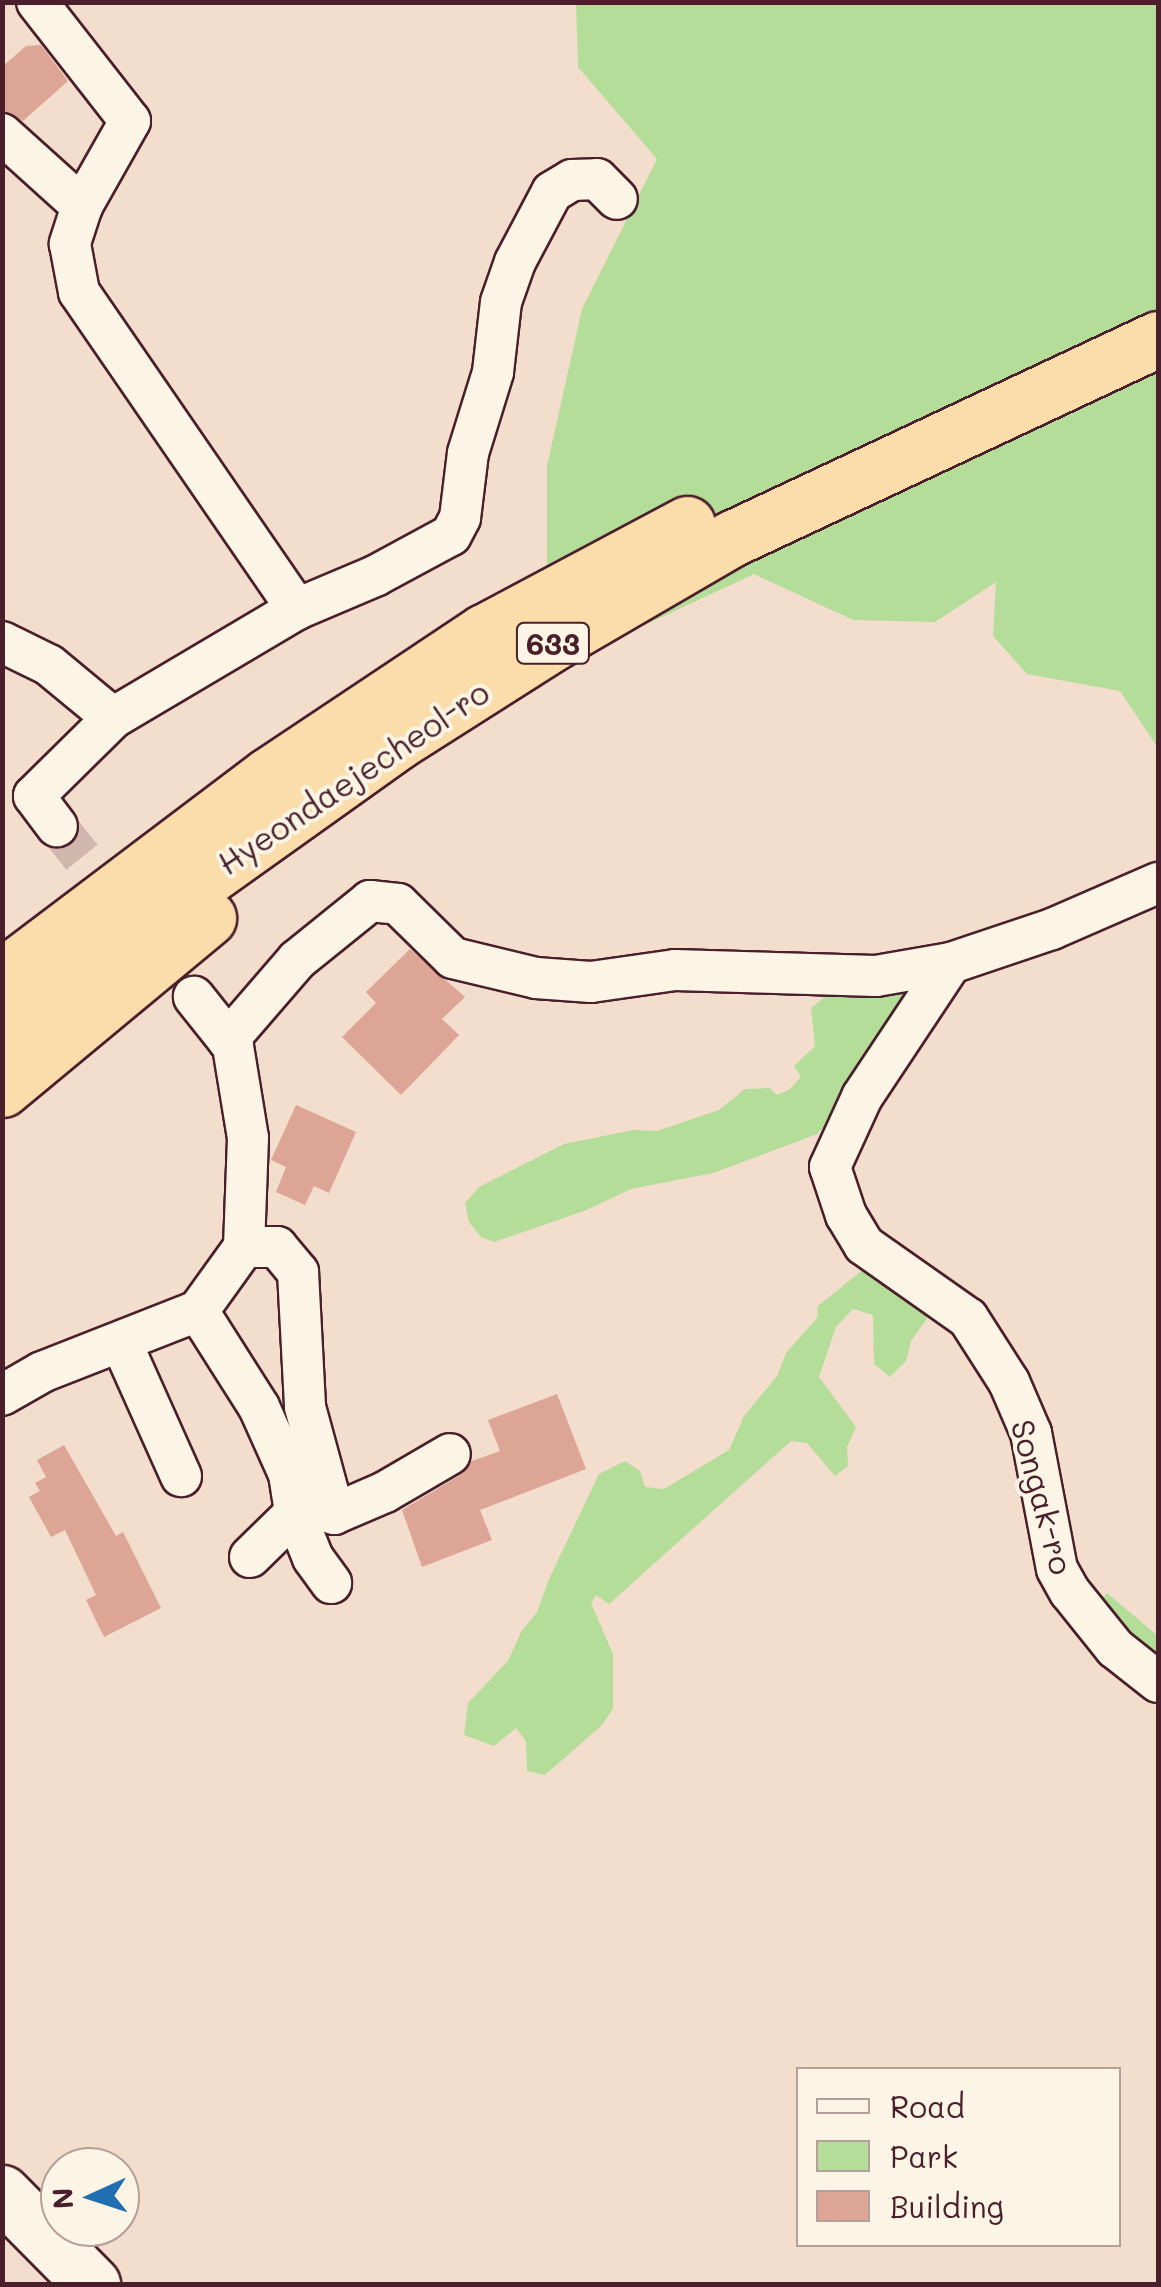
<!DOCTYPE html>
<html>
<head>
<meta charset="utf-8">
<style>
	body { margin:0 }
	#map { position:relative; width:1161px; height:2287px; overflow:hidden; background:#f3ddcd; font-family:Mali,sans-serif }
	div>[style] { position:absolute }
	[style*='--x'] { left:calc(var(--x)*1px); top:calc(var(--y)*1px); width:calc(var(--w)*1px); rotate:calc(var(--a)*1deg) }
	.green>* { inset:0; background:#b4dd9a }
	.building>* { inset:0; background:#dda596 }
	.minor-tunnel>* { height:40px; margin-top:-20px; transform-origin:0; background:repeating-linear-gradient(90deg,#d1b7ad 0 40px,transparent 0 60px) }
	.roads { filter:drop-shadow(2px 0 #4a1f2b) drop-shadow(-2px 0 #4a1f2b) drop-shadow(0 2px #4a1f2b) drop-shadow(0 -2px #4a1f2b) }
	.minor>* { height:40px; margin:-20px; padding:0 20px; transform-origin:20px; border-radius:20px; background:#fcf5e5 }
	.secondary>* { height:55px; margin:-27.5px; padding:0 27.5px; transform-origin:27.5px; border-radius:27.5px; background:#fcf5e5 }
	.trunk>* { height:55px; margin:-27.5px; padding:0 27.5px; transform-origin:27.5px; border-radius:27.5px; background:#faddab }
	span { translate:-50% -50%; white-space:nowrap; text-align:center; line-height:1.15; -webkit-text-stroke:8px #fcf5e5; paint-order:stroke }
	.shield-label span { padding:2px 8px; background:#fcf5e5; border:2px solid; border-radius:8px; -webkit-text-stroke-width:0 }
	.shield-label { font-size:30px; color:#4a1f2b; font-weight:700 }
	.street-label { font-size:32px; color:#4a1f2b }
	.frame { position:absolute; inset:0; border:5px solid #4a1f2b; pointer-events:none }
	.legend { position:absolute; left:796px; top:2067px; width:325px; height:180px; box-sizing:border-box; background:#fcf5e5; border:2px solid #b59f9b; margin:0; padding:12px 18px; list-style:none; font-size:30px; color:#4a1f2b }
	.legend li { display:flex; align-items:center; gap:20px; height:50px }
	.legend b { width:50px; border:2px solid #b59f9b }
	.north { position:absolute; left:40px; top:2147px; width:100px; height:100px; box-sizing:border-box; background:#fcf5e5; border:2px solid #b59f9b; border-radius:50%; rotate:267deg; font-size:28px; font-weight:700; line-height:40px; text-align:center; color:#4a1f2b }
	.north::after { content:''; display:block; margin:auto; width:35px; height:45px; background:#1f6fb2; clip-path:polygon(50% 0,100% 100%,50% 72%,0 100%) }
</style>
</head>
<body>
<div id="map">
	<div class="green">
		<div style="clip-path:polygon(576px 3px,1158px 3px,1158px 748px,1120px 691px,1027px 674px,993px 636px,996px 582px,935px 622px,853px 620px,754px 574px,619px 637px,547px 605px,547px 466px,582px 309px,657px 159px,578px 67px)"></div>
		<div style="clip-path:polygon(839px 986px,903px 990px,904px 1005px,838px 1113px,817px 1134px,713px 1173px,631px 1189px,584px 1211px,494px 1242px,481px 1237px,469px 1222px,465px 1203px,479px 1187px,564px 1144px,633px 1130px,657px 1131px,719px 1110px,745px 1089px,770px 1088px,777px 1095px,789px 1090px,801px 1077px,794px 1066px,815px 1046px,811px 1008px)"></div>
		<div style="clip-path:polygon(869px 1265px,928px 1304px,928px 1317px,911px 1341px,906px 1361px,890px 1377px,874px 1364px,873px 1315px,853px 1309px,836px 1327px,819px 1377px,856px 1427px,847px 1447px,848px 1466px,835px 1476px,807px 1443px,791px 1441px,609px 1604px,596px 1595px,591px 1603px,613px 1654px,613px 1709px,602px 1725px,545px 1775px,527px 1771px,526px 1741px,516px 1728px,494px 1746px,464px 1735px,468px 1703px,508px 1661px,521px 1632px,537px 1612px,549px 1579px,599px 1474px,625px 1461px,640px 1471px,645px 1487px,664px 1489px,729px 1450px,744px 1416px,777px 1376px,786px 1353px,817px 1318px,818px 1306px)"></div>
		<div style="clip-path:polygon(1107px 1593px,1158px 1636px,1158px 1682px,1096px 1604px)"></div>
	</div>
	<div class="building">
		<div style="clip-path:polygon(41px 45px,68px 81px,23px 121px,2px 111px,2px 67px,26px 46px)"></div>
		<div style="clip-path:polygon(410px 949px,465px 997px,442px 1019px,459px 1035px,401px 1095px,342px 1037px,376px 1003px,366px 992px)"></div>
		<div style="clip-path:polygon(296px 1105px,356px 1132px,329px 1193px,314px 1186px,305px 1205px,276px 1192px,286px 1167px,271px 1160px)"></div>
		<div style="clip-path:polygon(557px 1394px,586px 1469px,480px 1510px,492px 1540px,422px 1567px,402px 1510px,462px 1474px,472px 1461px,500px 1451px,488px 1420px)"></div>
		<div style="clip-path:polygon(64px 1445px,116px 1536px,123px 1532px,161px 1608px,104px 1637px,86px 1600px,96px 1595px,65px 1530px,51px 1537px,29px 1497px,40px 1491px,35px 1483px,46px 1477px,37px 1460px)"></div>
	</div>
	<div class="minor-tunnel">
		<div style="--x:57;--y:826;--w:115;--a:51.3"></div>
	</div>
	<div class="roads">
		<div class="minor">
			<div style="--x:37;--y:2;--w:151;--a:52"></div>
			<div style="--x:130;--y:121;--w:98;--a:119.5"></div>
			<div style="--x:82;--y:206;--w:40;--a:108"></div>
			<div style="--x:70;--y:244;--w:49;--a:79.4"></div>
			<div style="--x:79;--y:292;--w:385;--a:55.5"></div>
			<div style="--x:297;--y:609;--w:214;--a:149.4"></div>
			<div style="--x:113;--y:718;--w:111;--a:135.4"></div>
			<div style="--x:34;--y:796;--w:38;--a:53"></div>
			<div style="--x:2;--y:134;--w:108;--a:42"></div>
			<div style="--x:297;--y:609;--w:85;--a:-22.9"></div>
			<div style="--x:375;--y:576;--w:86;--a:-28.3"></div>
			<div style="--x:451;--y:535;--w:19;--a:-62"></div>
			<div style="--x:460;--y:518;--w:65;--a:-83"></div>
			<div style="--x:468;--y:453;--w:85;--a:-72.8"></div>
			<div style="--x:493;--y:372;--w:70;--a:-83.5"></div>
			<div style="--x:501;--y:302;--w:42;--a:-70.7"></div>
			<div style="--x:515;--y:262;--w:79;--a:-62.1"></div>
			<div style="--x:552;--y:192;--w:23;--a:-31"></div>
			<div style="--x:572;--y:180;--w:25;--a:-2"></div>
			<div style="--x:597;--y:179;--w:28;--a:45"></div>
			<div style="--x:2;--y:642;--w:52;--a:26.1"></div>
			<div style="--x:49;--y:665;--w:83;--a:39.6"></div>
			<div style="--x:951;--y:963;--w:161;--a:123.6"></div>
			<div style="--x:862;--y:1097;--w:77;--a:114.6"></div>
			<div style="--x:830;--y:1167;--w:51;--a:71.6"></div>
			<div style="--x:846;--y:1215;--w:35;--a:59"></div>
			<div style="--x:864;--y:1245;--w:127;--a:35.1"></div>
			<div style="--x:968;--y:1318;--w:76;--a:57.4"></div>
			<div style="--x:1009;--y:1382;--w:56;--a:66.7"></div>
			<div style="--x:1031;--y:1433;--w:138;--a:79.2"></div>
			<div style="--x:1057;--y:1569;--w:26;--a:61"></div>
			<div style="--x:1070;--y:1592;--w:72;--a:51.2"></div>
			<div style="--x:1115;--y:1648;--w:55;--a:38.3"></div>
			<div style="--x:228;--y:1040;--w:106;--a:-49.2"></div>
			<div style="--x:297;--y:960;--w:94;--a:-38.9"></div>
			<div style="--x:370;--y:901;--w:28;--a:6"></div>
			<div style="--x:398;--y:904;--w:77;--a:44.5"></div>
			<div style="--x:453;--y:958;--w:85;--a:13.5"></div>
			<div style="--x:536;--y:978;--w:55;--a:4.2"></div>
			<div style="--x:591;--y:982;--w:85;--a:-8.1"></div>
			<div style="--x:675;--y:970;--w:201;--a:1.7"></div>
			<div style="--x:876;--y:976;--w:76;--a:-9.8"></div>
			<div style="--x:951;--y:963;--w:107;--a:-18.6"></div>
			<div style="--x:1052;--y:929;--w:116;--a:-23.5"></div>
			<div style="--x:244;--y:1247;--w:33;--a:0"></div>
			<div style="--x:277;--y:1247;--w:33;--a:50"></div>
			<div style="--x:298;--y:1272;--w:135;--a:87"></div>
			<div style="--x:305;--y:1407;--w:111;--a:74.8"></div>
			<div style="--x:334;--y:1514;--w:56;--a:-23.3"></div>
			<div style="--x:385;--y:1492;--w:75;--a:-30.3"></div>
			<div style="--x:198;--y:1311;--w:114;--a:57.6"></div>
			<div style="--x:259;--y:1407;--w:73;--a:65.9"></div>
			<div style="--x:289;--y:1474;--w:39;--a:81"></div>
			<div style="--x:295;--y:1513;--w:48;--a:68.2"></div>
			<div style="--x:313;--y:1558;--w:31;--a:54"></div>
			<div style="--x:121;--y:1342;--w:147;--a:65.9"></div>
			<div style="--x:2;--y:1395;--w:46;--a:-29.9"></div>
			<div style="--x:42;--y:1372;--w:168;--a:-21.4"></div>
			<div style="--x:198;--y:1311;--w:79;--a:-54.3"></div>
			<div style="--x:244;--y:1247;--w:109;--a:-87.9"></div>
			<div style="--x:248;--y:1138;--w:93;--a:-99.3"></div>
			<div style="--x:233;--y:1046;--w:63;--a:-128.5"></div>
			<div style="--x:250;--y:1557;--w:63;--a:-44.4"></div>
		</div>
		<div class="secondary">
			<div style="--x:2;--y:2193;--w:128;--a:45.3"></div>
		</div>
		<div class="trunk">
			<div style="--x:2;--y:977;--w:333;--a:-37.1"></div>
			<div style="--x:268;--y:776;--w:260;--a:-33.7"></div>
			<div style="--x:484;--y:632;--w:230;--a:-28"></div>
			<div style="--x:2;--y:1038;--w:161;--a:-39.7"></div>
			<div style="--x:126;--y:935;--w:334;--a:-35.5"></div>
			<div style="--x:398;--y:741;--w:185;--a:-32.4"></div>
			<div style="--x:554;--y:642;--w:207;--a:-30.2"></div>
			<div style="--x:733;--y:538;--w:469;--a:-25.1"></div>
			<div style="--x:2;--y:1089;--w:268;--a:-39.7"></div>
		</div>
	</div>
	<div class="shield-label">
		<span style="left:553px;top:643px">633</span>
	</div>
	<div class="street-label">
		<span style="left:353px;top:777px;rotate:-34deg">Hyeondaejecheol-ro</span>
		<span style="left:1043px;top:1497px;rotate:75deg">Songak-ro</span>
	</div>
	<div class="frame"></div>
	<ul class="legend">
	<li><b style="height:12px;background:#fcf5e5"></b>Road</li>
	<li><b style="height:28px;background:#b4dd9a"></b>Park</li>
	<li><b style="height:28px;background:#dda596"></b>Building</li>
	</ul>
	<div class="north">N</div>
</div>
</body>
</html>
